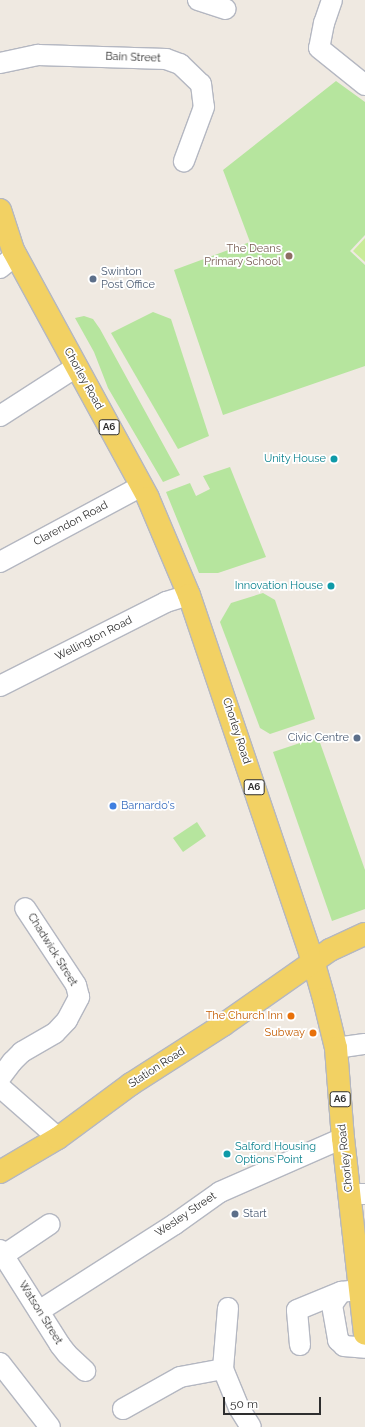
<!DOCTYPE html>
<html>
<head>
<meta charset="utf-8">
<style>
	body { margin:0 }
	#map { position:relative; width:365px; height:1427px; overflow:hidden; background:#efe9e1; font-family:Raleway,sans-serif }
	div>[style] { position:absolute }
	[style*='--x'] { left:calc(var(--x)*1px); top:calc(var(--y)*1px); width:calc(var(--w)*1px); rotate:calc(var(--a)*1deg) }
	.green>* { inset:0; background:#b6e59e }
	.pitch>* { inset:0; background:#c9ec9a }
	.roads { filter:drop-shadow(1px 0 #b4b7c1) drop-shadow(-1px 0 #b4b7c1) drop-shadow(0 1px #b4b7c1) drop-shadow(0 -1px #b4b7c1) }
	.minor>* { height:20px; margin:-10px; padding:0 10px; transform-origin:10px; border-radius:10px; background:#fff }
	.major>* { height:22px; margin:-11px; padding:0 11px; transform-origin:11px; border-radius:11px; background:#f2d163 }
	.dots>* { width:11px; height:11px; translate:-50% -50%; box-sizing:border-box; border:2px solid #fff; border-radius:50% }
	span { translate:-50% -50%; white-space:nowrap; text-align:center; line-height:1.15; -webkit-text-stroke:3.5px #fff; paint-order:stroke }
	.shield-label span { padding:1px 3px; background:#fff; border:1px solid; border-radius:3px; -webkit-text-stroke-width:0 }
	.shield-label { font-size:10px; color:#2e2e2e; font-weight:700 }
	.street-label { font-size:11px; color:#2e2e2e }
	.education-label { font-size:11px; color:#785e54 }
	.right { translate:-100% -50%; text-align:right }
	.service-label { font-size:11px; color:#4e5e75 }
	.left { translate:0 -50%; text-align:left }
	.culture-label { font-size:11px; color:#0d838f }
	.shop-label { font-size:11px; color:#366cbe }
	.food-label { font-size:11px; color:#c56008 }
	.scale { position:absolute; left:223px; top:1397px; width:98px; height:18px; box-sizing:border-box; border:2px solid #2e2e2e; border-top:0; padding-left:5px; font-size:12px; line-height:14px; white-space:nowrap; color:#2e2e2e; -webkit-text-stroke:3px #fff; paint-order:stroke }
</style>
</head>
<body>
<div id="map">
	<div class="green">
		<div style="clip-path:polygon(336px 81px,365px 102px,365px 235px,350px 251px,365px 265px,365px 366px,223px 415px,174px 270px,250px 242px,223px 170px)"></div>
		<div style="clip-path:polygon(153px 312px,171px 319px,209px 436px,178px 449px,111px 333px)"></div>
		<div style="clip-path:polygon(84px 316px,93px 319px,100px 329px,180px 475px,163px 482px,108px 388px,94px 352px,75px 318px)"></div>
		<div style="clip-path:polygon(230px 467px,266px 557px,218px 573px,199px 573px,166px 492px,190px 483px,196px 496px,210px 489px,203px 476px)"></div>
		<div style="clip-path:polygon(263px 593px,275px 600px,315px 719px,270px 734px,260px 728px,220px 622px,231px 603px)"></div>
		<div style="clip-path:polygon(318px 737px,365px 870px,365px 909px,332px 921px,273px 752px)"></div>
		<div style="clip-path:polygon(197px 822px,206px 836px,183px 852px,173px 838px)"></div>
	</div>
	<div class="pitch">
		<div style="clip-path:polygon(365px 238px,365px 262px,353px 251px)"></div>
	</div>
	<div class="roads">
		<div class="minor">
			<div style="--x:198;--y:0;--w:29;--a:18"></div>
			<div style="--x:332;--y:0;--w:24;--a:109"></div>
			<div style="--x:324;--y:23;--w:25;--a:101"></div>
			<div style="--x:319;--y:48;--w:59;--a:38.8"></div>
			<div style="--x:0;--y:63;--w:39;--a:-12"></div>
			<div style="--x:38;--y:55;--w:128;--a:1.8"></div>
			<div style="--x:166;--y:59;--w:15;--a:20"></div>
			<div style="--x:180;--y:64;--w:29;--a:44"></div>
			<div style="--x:201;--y:84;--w:23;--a:83"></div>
			<div style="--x:204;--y:107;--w:58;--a:110.3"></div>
			<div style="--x:0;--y:268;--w:21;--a:-39"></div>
			<div style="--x:0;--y:416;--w:90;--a:-32.8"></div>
			<div style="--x:0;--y:562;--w:161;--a:-28.2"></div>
			<div style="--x:0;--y:686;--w:186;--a:-26.8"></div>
			<div style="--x:166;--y:602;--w:24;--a:-17"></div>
			<div style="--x:336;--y:1048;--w:29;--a:-8"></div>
			<div style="--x:0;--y:1078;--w:20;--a:-53"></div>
			<div style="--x:12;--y:1062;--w:14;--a:-45"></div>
			<div style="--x:22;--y:1052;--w:38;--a:-30"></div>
			<div style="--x:55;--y:1033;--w:18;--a:-47"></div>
			<div style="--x:67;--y:1020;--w:26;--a:-62"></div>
			<div style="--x:79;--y:997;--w:12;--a:-104"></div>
			<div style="--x:76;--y:985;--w:92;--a:-123.5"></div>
			<div style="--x:0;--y:1087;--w:77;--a:41.3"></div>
			<div style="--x:350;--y:1194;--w:15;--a:0"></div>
			<div style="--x:0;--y:1250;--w:112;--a:57.7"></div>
			<div style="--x:60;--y:1345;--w:11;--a:52"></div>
			<div style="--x:67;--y:1354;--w:25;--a:43"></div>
			<div style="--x:4;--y:1255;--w:55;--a:-34"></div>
			<div style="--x:359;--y:1290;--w:18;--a:174"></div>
			<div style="--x:341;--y:1292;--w:16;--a:125"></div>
			<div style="--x:332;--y:1305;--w:36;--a:80"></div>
			<div style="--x:338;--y:1340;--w:8;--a:45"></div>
			<div style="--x:344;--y:1346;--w:21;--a:5"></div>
			<div style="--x:228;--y:1308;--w:61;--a:94.7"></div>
			<div style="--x:223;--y:1369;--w:42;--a:67.7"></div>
			<div style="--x:239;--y:1408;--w:22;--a:58"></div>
			<div style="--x:39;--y:1311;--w:161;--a:-32.6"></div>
			<div style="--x:175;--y:1224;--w:55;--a:-35.4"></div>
			<div style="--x:220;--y:1192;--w:134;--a:-23.7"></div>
			<div style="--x:300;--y:1345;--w:35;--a:-95"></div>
			<div style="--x:297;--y:1310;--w:48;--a:-22.2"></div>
			<div style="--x:0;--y:1363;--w:81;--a:52"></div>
			<div style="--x:123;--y:1409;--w:65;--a:-29.3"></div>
			<div style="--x:180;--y:1377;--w:44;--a:-10.5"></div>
		</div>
		<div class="major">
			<div style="--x:0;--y:210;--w:42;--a:72"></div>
			<div style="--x:13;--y:250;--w:282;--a:61.4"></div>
			<div style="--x:148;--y:498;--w:105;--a:67.1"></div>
			<div style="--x:189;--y:595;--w:390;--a:71.3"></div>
			<div style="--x:314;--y:964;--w:36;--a:74"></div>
			<div style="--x:324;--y:999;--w:50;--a:76.2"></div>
			<div style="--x:336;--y:1048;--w:90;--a:85.6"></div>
			<div style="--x:343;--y:1138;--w:197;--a:83.6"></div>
			<div style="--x:0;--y:1172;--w:67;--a:-30.4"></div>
			<div style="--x:58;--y:1138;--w:91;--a:-36.5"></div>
			<div style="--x:131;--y:1084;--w:109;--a:-32.7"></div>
			<div style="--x:223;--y:1025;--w:131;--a:-35"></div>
			<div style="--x:330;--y:950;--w:38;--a:-25"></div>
		</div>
	</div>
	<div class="dots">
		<div style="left:289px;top:256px;background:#8d6e63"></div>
		<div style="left:93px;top:279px;background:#5c6f8a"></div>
		<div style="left:334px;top:459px;background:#0f9aa8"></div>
		<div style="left:331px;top:586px;background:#0f9aa8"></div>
		<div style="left:357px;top:738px;background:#5c6f8a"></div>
		<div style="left:113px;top:806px;background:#3f7fe0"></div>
		<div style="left:291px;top:1016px;background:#e8710a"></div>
		<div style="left:313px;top:1033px;background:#e8710a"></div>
		<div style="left:227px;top:1154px;background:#0f9aa8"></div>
		<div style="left:235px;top:1214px;background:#5c6f8a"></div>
	</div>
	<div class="shield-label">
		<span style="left:109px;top:427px">A6</span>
		<span style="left:254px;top:787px">A6</span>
		<span style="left:340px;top:1099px">A6</span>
	</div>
	<div class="street-label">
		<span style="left:133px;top:58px;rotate:2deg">Bain Street</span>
		<span style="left:83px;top:379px;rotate:61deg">Chorley Road</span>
		<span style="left:71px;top:524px;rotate:-28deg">Clarendon Road</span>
		<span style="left:94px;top:639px;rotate:-27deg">Wellington Road</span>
		<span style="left:236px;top:731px;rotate:72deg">Chorley Road</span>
		<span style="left:52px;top:950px;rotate:58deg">Chadwick Street</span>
		<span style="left:157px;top:1068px;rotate:-33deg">Station Road</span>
		<span style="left:346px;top:1158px;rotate:-96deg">Chorley Road</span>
		<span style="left:186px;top:1215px;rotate:-34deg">Wesley Street</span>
		<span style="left:40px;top:1313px;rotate:58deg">Watson Street</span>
	</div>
	<div class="education-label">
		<span class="right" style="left:281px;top:256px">The Deans<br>Primary School</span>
	</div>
	<div class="service-label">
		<span class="left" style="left:101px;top:279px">Swinton<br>Post Office</span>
		<span class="right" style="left:349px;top:738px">Civic Centre</span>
		<span class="left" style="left:243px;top:1214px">Start</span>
	</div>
	<div class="culture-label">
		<span class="right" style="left:326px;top:459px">Unity House</span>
		<span class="right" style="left:323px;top:586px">Innovation House</span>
		<span class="left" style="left:235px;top:1154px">Salford Housing<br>Options Point</span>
	</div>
	<div class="shop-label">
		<span class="left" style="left:121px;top:806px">Barnardo's</span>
	</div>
	<div class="food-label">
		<span class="right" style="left:283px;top:1016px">The Church Inn</span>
		<span class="right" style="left:305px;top:1033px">Subway</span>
	</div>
	<div class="scale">50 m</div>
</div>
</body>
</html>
